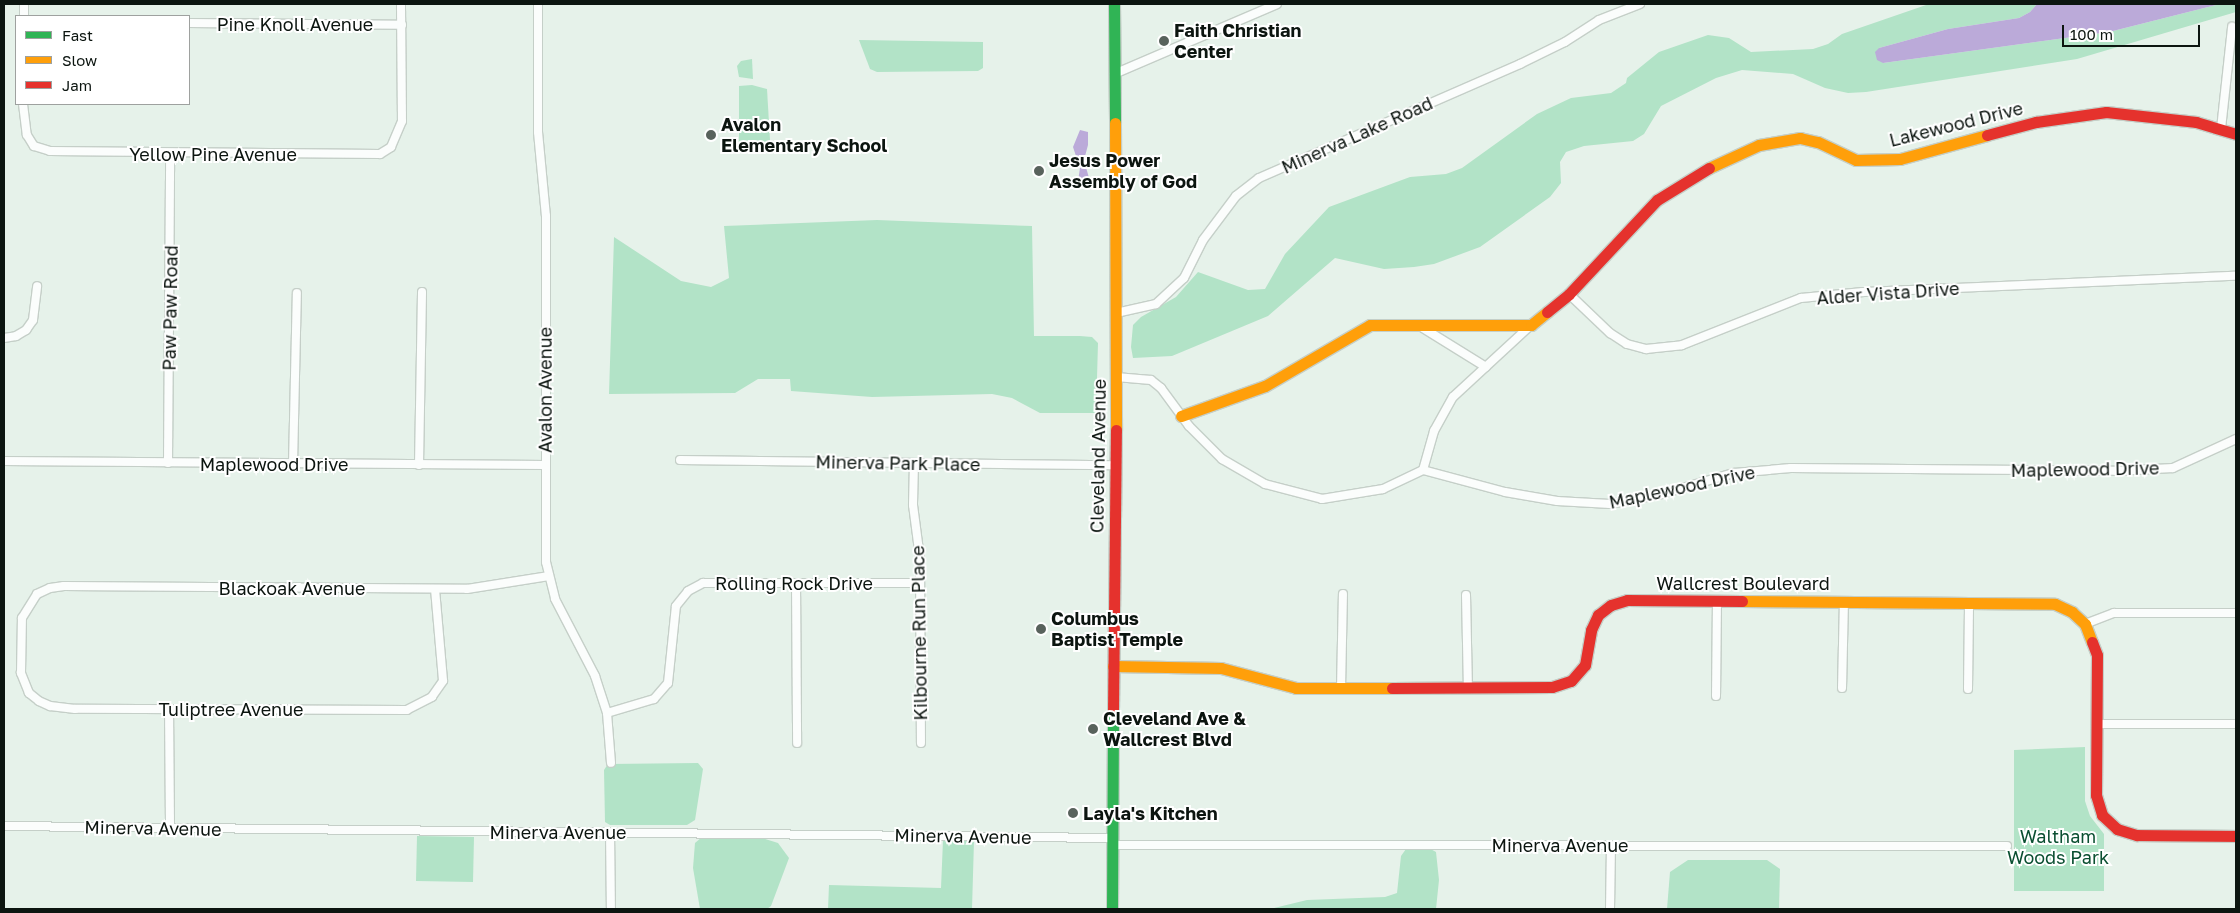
<!DOCTYPE html>
<html>
<head>
<meta charset="utf-8">
<style>
	body { margin:0 }
	#map { position:relative; width:2240px; height:913px; overflow:hidden; background:#e6f2ea; font-family:"Golos Text",sans-serif }
	div>[style] { position:absolute }
	[style*='--x'] { left:calc(var(--x)*1px); top:calc(var(--y)*1px); width:calc(var(--w)*1px); rotate:calc(var(--a)*1deg) }
	.green>* { inset:0; background:#b2e3c7 }
	.water>* { inset:0; background:#bbaad9 }
	.roads { filter:drop-shadow(1px 0 #c5cfc8) drop-shadow(-1px 0 #c5cfc8) drop-shadow(0 1px #c5cfc8) drop-shadow(0 -1px #c5cfc8) }
	.street>* { height:8px; margin:-4px; padding:0 4px; transform-origin:4px; border-radius:4px; background:#fbfdfc }
	.fast>* { height:11px; margin:-5.5px; padding:0 5.5px; transform-origin:5.5px; border-radius:5.5px; background:#30b455 }
	.slow>* { height:11px; margin:-5.5px; padding:0 5.5px; transform-origin:5.5px; border-radius:5.5px; background:#ff9f0a }
	.jam>* { height:11px; margin:-5.5px; padding:0 5.5px; transform-origin:5.5px; border-radius:5.5px; background:#e5322d }
	.dots>* { width:14px; height:14px; translate:-50% -50%; box-sizing:border-box; border:2px solid #fff; border-radius:50% }
	span { translate:-50% -50%; white-space:nowrap; text-align:center; line-height:1.15; -webkit-text-stroke:4px #fff; paint-order:stroke }
	.street-label { font-size:18px; color:#0c1510 }
	.poi-label { font-size:18px; color:#0c1510; font-weight:700 }
	.left { translate:0 -50%; text-align:left }
	.park-label { font-size:18px; color:#0a4f31 }
	.frame { position:absolute; inset:0; border:5px solid #0c1510; pointer-events:none }
	.legend { position:absolute; left:15px; top:15px; width:175px; height:90px; box-sizing:border-box; background:#fff; border:1px solid #9ea19f; margin:0; padding:6px 9px; list-style:none; font-size:15px; color:#0c1510 }
	.legend li { display:flex; align-items:center; gap:10px; height:25px }
	.legend b { width:25px; border:1px solid #9ea19f }
	.scale { position:absolute; left:2062px; top:25px; width:138px; height:22px; box-sizing:border-box; border:2px solid #0c1510; border-top:0; padding-left:6px; font-size:15px; line-height:18px; white-space:nowrap; color:#0c1510; -webkit-text-stroke:4px #fff; paint-order:stroke }
</style>
</head>
<body>
<div id="map">
	<div class="green">
		<div style="clip-path:polygon(1929px 4px,2037px 4px,2030px 12px,2019px 18px,1948px 29px,1879px 48px,1883px 63px,2109px 32px,2220px 4px,2236px 4px,2236px 12px,2077px 59px,1866px 92px,1848px 93px,1825px 88px,1793px 74px,1742px 70px,1716px 78px,1661px 106px,1644px 134px,1633px 141px,1584px 146px,1566px 152px,1560px 162px,1561px 183px,1550px 197px,1480px 247px,1434px 264px,1414px 267px,1384px 269px,1335px 258px,1268px 316px,1172px 356px,1133px 358px,1131px 347px,1133px 325px,1141px 317px,1176px 297px,1198px 272px,1248px 290px,1265px 289px,1285px 254px,1329px 207px,1410px 177px,1446px 174px,1462px 168px,1537px 114px,1571px 98px,1611px 93px,1626px 83px,1627px 78px,1659px 52px,1708px 35px,1729px 38px,1751px 52px,1813px 49px,1828px 44px,1842px 34px)"></div>
		<div style="clip-path:polygon(859px 40px,983px 42px,983px 68px,978px 71px,877px 72px,870px 69px)"></div>
		<div style="clip-path:polygon(752px 59px,753px 79px,739px 77px,737px 66px,741px 61px)"></div>
		<div style="clip-path:polygon(752px 85px,767px 89px,770px 140px,767px 151px,739px 143px,739px 86px)"></div>
		<div style="clip-path:polygon(877px 220px,1032px 226px,1034px 336px,1080px 336px,1092px 337px,1098px 343px,1096px 413px,1040px 413px,1012px 398px,992px 394px,872px 397px,791px 391px,790px 379px,758px 379px,735px 393px,609px 394px,614px 237px,681px 281px,711px 287px,729px 278px,724px 226px)"></div>
		<div style="clip-path:polygon(2085px 747px,2085px 801px,2090px 816px,2104px 834px,2104px 891px,2014px 891px,2014px 750px)"></div>
		<div style="clip-path:polygon(698px 763px,703px 769px,695px 820px,687px 825px,610px 825px,605px 822px,604px 770px,608px 764px)"></div>
		<div style="clip-path:polygon(417px 836px,474px 837px,473px 882px,416px 881px)"></div>
		<div style="clip-path:polygon(702px 837px,759px 837px,778px 843px,789px 858px,771px 906px,767px 909px,700px 909px,693px 868px,695px 843px)"></div>
		<div style="clip-path:polygon(943px 840px,974px 841px,972px 909px,828px 909px,829px 885px,941px 888px)"></div>
		<div style="clip-path:polygon(1425px 846px,1436px 852px,1439px 880px,1436px 909px,1270px 909px,1307px 900px,1385px 897px,1397px 893px,1401px 856px,1406px 849px)"></div>
		<div style="clip-path:polygon(1688px 860px,1767px 860px,1780px 869px,1779px 909px,1667px 909px,1670px 872px)"></div>
	</div>
	<div class="water">
		<div style="clip-path:polygon(2037px 4px,2220px 4px,2109px 32px,1883px 63px,1877px 60px,1875px 52px,1879px 48px,1948px 29px,2019px 18px,2030px 12px)"></div>
		<div style="clip-path:polygon(1080px 130px,1088px 132px,1088px 145px,1084px 160px,1089px 178px,1083px 188px,1077px 188px,1080px 168px,1073px 147px)"></div>
	</div>
	<div class="roads">
		<div class="street">
			<div style="--x:538;--y:4;--w:128;--a:90"></div>
			<div style="--x:538;--y:132;--w:84;--a:84.6"></div>
			<div style="--x:546;--y:216;--w:346;--a:90"></div>
			<div style="--x:546;--y:562;--w:38;--a:76"></div>
			<div style="--x:555;--y:599;--w:87;--a:62.5"></div>
			<div style="--x:595;--y:676;--w:39;--a:72"></div>
			<div style="--x:607;--y:713;--w:50;--a:85.4"></div>
			<div style="--x:24;--y:16;--w:12;--a:-90"></div>
			<div style="--x:189;--y:23;--w:213;--a:0.5"></div>
			<div style="--x:1114;--y:74;--w:177;--a:-23.2"></div>
			<div style="--x:23;--y:104;--w:31;--a:83"></div>
			<div style="--x:27;--y:135;--w:13;--a:58"></div>
			<div style="--x:34;--y:146;--w:17;--a:17"></div>
			<div style="--x:50;--y:151;--w:330;--a:0.5"></div>
			<div style="--x:380;--y:154;--w:13;--a:-32"></div>
			<div style="--x:391;--y:147;--w:28;--a:-67"></div>
			<div style="--x:402;--y:121;--w:117;--a:-90.5"></div>
			<div style="--x:2221;--y:129;--w:103;--a:-83.8"></div>
			<div style="--x:1569;--y:294;--w:57;--a:43.6"></div>
			<div style="--x:1610;--y:333;--w:20;--a:33"></div>
			<div style="--x:1627;--y:344;--w:20;--a:15"></div>
			<div style="--x:1646;--y:349;--w:36;--a:-6"></div>
			<div style="--x:1682;--y:345;--w:128;--a:-21.6"></div>
			<div style="--x:1801;--y:298;--w:62;--a:-5.5"></div>
			<div style="--x:1863;--y:292;--w:373;--a:-2.5"></div>
			<div style="--x:1116;--y:313;--w:41;--a:-12.7"></div>
			<div style="--x:1156;--y:304;--w:38;--a:-43"></div>
			<div style="--x:1184;--y:278;--w:42;--a:-63.4"></div>
			<div style="--x:1203;--y:240;--w:55;--a:-53.1"></div>
			<div style="--x:1236;--y:196;--w:29;--a:-38"></div>
			<div style="--x:1259;--y:178;--w:285;--a:-23.6"></div>
			<div style="--x:1520;--y:64;--w:50;--a:-26.1"></div>
			<div style="--x:1565;--y:42;--w:40;--a:-32.9"></div>
			<div style="--x:1599;--y:20;--w:44;--a:-21.3"></div>
			<div style="--x:1423;--y:328;--w:74;--a:31.8"></div>
			<div style="--x:4;--y:338;--w:12;--a:-9"></div>
			<div style="--x:16;--y:336;--w:12;--a:-31"></div>
			<div style="--x:26;--y:330;--w:12;--a:-55"></div>
			<div style="--x:33;--y:320;--w:34;--a:-83"></div>
			<div style="--x:1116;--y:377;--w:35;--a:5"></div>
			<div style="--x:1151;--y:380;--w:13;--a:39"></div>
			<div style="--x:1161;--y:388;--w:47;--a:53.6"></div>
			<div style="--x:1189;--y:426;--w:47;--a:45"></div>
			<div style="--x:1222;--y:459;--w:50;--a:30.2"></div>
			<div style="--x:1265;--y:484;--w:59;--a:14.7"></div>
			<div style="--x:1322;--y:499;--w:62;--a:-9.3"></div>
			<div style="--x:1383;--y:489;--w:44;--a:-25.4"></div>
			<div style="--x:1423;--y:470;--w:85;--a:15"></div>
			<div style="--x:1505;--y:492;--w:53;--a:9.8"></div>
			<div style="--x:1557;--y:501;--w:53;--a:3.2"></div>
			<div style="--x:1610;--y:504;--w:53;--a:-10.9"></div>
			<div style="--x:1662;--y:494;--w:75;--a:-16.3"></div>
			<div style="--x:1734;--y:473;--w:57;--a:-5"></div>
			<div style="--x:1791;--y:468;--w:325;--a:0.5"></div>
			<div style="--x:2116;--y:471;--w:57;--a:-3"></div>
			<div style="--x:2173;--y:468;--w:69;--a:-24.7"></div>
			<div style="--x:680;--y:460;--w:435;--a:0.7"></div>
			<div style="--x:4;--y:461;--w:541;--a:0.42"></div>
			<div style="--x:168;--y:463;--w:310;--a:-89.6"></div>
			<div style="--x:914;--y:463;--w:42;--a:91.4"></div>
			<div style="--x:913;--y:505;--w:53;--a:82.5"></div>
			<div style="--x:920;--y:558;--w:185;--a:89.7"></div>
			<div style="--x:293;--y:464;--w:171;--a:-88.7"></div>
			<div style="--x:419;--y:465;--w:173;--a:-89"></div>
			<div style="--x:1423;--y:470;--w:41;--a:-74.2"></div>
			<div style="--x:1434;--y:431;--w:39;--a:-61"></div>
			<div style="--x:1453;--y:397;--w:106;--a:-42.7"></div>
			<div style="--x:796;--y:583;--w:160;--a:89.6"></div>
			<div style="--x:435;--y:589;--w:92;--a:85"></div>
			<div style="--x:443;--y:681;--w:19;--a:125"></div>
			<div style="--x:432;--y:697;--w:28;--a:153"></div>
			<div style="--x:407;--y:710;--w:332;--a:-179.8"></div>
			<div style="--x:75;--y:709;--w:25;--a:-173"></div>
			<div style="--x:50;--y:706;--w:12;--a:-156"></div>
			<div style="--x:39;--y:701;--w:13;--a:-141"></div>
			<div style="--x:29;--y:693;--w:22;--a:-112"></div>
			<div style="--x:21;--y:673;--w:55;--a:-89"></div>
			<div style="--x:22;--y:618;--w:28;--a:-58"></div>
			<div style="--x:37;--y:594;--w:14;--a:-25"></div>
			<div style="--x:50;--y:588;--w:14;--a:-8"></div>
			<div style="--x:64;--y:586;--w:403;--a:0.4"></div>
			<div style="--x:467;--y:589;--w:83;--a:-9"></div>
			<div style="--x:1466;--y:595;--w:92;--a:88.8"></div>
			<div style="--x:2085;--y:624;--w:31;--a:-21"></div>
			<div style="--x:2114;--y:613;--w:122;--a:0"></div>
			<div style="--x:1341;--y:688;--w:94;--a:-88.8"></div>
			<div style="--x:1842;--y:688;--w:87;--a:-88.7"></div>
			<div style="--x:1968;--y:689;--w:87;--a:-89.3"></div>
			<div style="--x:1716;--y:696;--w:95;--a:-89.4"></div>
			<div style="--x:169;--y:709;--w:119;--a:89.5"></div>
			<div style="--x:607;--y:713;--w:49;--a:-16.6"></div>
			<div style="--x:654;--y:699;--w:21;--a:-49"></div>
			<div style="--x:668;--y:683;--w:77;--a:-84.1"></div>
			<div style="--x:676;--y:606;--w:19;--a:-51"></div>
			<div style="--x:688;--y:591;--w:17;--a:-28"></div>
			<div style="--x:703;--y:583;--w:217;--a:0"></div>
			<div style="--x:2098;--y:724;--w:138;--a:0"></div>
			<div style="--x:4;--y:826;--w:1109;--a:0.62"></div>
			<div style="--x:610;--y:832;--w:77;--a:89.3"></div>
			<div style="--x:1113;--y:845;--w:894;--a:0.06"></div>
			<div style="--x:1610;--y:909;--w:64;--a:-89.1"></div>
		</div>
		<div class="fast">
			<div style="--x:1114;--y:4;--w:119;--a:89.5"></div>
			<div style="--x:1112;--y:909;--w:198;--a:-89.7"></div>
		</div>
		<div class="slow">
			<div style="--x:1115;--y:123;--w:307;--a:89.8"></div>
			<div style="--x:1709;--y:168;--w:55;--a:-24.7"></div>
			<div style="--x:1759;--y:145;--w:42;--a:-9.7"></div>
			<div style="--x:1800;--y:138;--w:18;--a:13"></div>
			<div style="--x:1818;--y:142;--w:42;--a:25.3"></div>
			<div style="--x:1856;--y:160;--w:44;--a:-1.3"></div>
			<div style="--x:1900;--y:159;--w:90;--a:-15.4"></div>
			<div style="--x:1181;--y:416;--w:89;--a:-19.7"></div>
			<div style="--x:1265;--y:386;--w:121;--a:-30.2"></div>
			<div style="--x:1370;--y:325;--w:161;--a:0"></div>
			<div style="--x:1531;--y:325;--w:21;--a:-39"></div>
			<div style="--x:1742;--y:601;--w:313;--a:0.5"></div>
			<div style="--x:2055;--y:604;--w:19;--a:25"></div>
			<div style="--x:2072;--y:612;--w:18;--a:43"></div>
			<div style="--x:2085;--y:624;--w:19;--a:69"></div>
			<div style="--x:1113;--y:666;--w:108;--a:1.1"></div>
			<div style="--x:1221;--y:668;--w:78;--a:14.9"></div>
			<div style="--x:1296;--y:688;--w:96;--a:0"></div>
		</div>
		<div class="jam">
			<div style="--x:1987;--y:135;--w:51;--a:-14.9"></div>
			<div style="--x:2036;--y:122;--w:71;--a:-8.1"></div>
			<div style="--x:2106;--y:112;--w:91;--a:6.3"></div>
			<div style="--x:2196;--y:122;--w:42;--a:16.7"></div>
			<div style="--x:1547;--y:312;--w:28;--a:-39"></div>
			<div style="--x:1569;--y:294;--w:129;--a:-46.9"></div>
			<div style="--x:1657;--y:200;--w:61;--a:-31.6"></div>
			<div style="--x:2092;--y:642;--w:14;--a:69"></div>
			<div style="--x:2097;--y:655;--w:140;--a:90.4"></div>
			<div style="--x:2096;--y:795;--w:21;--a:73"></div>
			<div style="--x:2102;--y:815;--w:21;--a:43"></div>
			<div style="--x:2117;--y:829;--w:21;--a:17"></div>
			<div style="--x:2137;--y:835;--w:99;--a:0.6"></div>
			<div style="--x:1392;--y:688;--w:160;--a:-0.4"></div>
			<div style="--x:1552;--y:687;--w:20;--a:-18"></div>
			<div style="--x:1571;--y:681;--w:21;--a:-49"></div>
			<div style="--x:1585;--y:665;--w:36;--a:-80"></div>
			<div style="--x:1591;--y:630;--w:17;--a:-65"></div>
			<div style="--x:1598;--y:615;--w:16;--a:-38"></div>
			<div style="--x:1611;--y:605;--w:17;--a:-17"></div>
			<div style="--x:1627;--y:600;--w:115;--a:0.5"></div>
			<div style="--x:1113;--y:711;--w:281;--a:-89.4"></div>
		</div>
	</div>
	<div class="dots">
		<div style="left:1164px;top:41px;background:#58625c"></div>
		<div style="left:711px;top:135px;background:#58625c"></div>
		<div style="left:1039px;top:171px;background:#58625c"></div>
		<div style="left:1041px;top:629px;background:#58625c"></div>
		<div style="left:1093px;top:729px;background:#58625c"></div>
		<div style="left:1073px;top:813px;background:#58625c"></div>
	</div>
	<div class="street-label">
		<span style="left:295px;top:24px">Pine Knoll Avenue</span>
		<span style="left:1956px;top:124px;rotate:-14deg">Lakewood Drive</span>
		<span style="left:1357px;top:135px;rotate:-24deg">Minerva Lake Road</span>
		<span style="left:213px;top:154px">Yellow Pine Avenue</span>
		<span style="left:1888px;top:293px;rotate:-4deg">Alder Vista Drive</span>
		<span style="left:170px;top:308px;rotate:-89deg">Paw Paw Road</span>
		<span style="left:545px;top:390px;rotate:-90deg">Avalon Avenue</span>
		<span style="left:1098px;top:456px;rotate:-89deg">Cleveland Avenue</span>
		<span style="left:898px;top:463px;rotate:1deg">Minerva Park Place</span>
		<span style="left:274px;top:464px">Maplewood Drive</span>
		<span style="left:2085px;top:469px;rotate:-1deg">Maplewood Drive</span>
		<span style="left:1682px;top:487px;rotate:-12deg">Maplewood Drive</span>
		<span style="left:794px;top:583px">Rolling Rock Drive</span>
		<span style="left:1743px;top:583px">Wallcrest Boulevard</span>
		<span style="left:292px;top:588px">Blackoak Avenue</span>
		<span style="left:919px;top:633px;rotate:-91deg">Kilbourne Run Place</span>
		<span style="left:231px;top:709px">Tuliptree Avenue</span>
		<span style="left:153px;top:828px;rotate:1deg">Minerva Avenue</span>
		<span style="left:558px;top:832px">Minerva Avenue</span>
		<span style="left:963px;top:836px;rotate:1deg">Minerva Avenue</span>
		<span style="left:1560px;top:845px">Minerva Avenue</span>
	</div>
	<div class="poi-label">
		<span class="left" style="left:1174px;top:41px">Faith Christian<br>Center</span>
		<span class="left" style="left:721px;top:135px">Avalon<br>Elementary School</span>
		<span class="left" style="left:1049px;top:171px">Jesus Power<br>Assembly of God</span>
		<span class="left" style="left:1051px;top:629px">Columbus<br>Baptist Temple</span>
		<span class="left" style="left:1103px;top:729px">Cleveland Ave &amp;<br>Wallcrest Blvd</span>
		<span class="left" style="left:1083px;top:813px">Layla's Kitchen</span>
	</div>
	<div class="park-label">
		<span style="left:2058px;top:847px">Waltham<br>Woods Park</span>
	</div>
	<div class="frame"></div>
	<ul class="legend">
	<li><b style="height:6px;background:#30b455"></b>Fast</li>
	<li><b style="height:6px;background:#ff9f0a"></b>Slow</li>
	<li><b style="height:6px;background:#e5322d"></b>Jam</li>
	</ul>
	<div class="scale">100 m</div>
</div>
</body>
</html>
